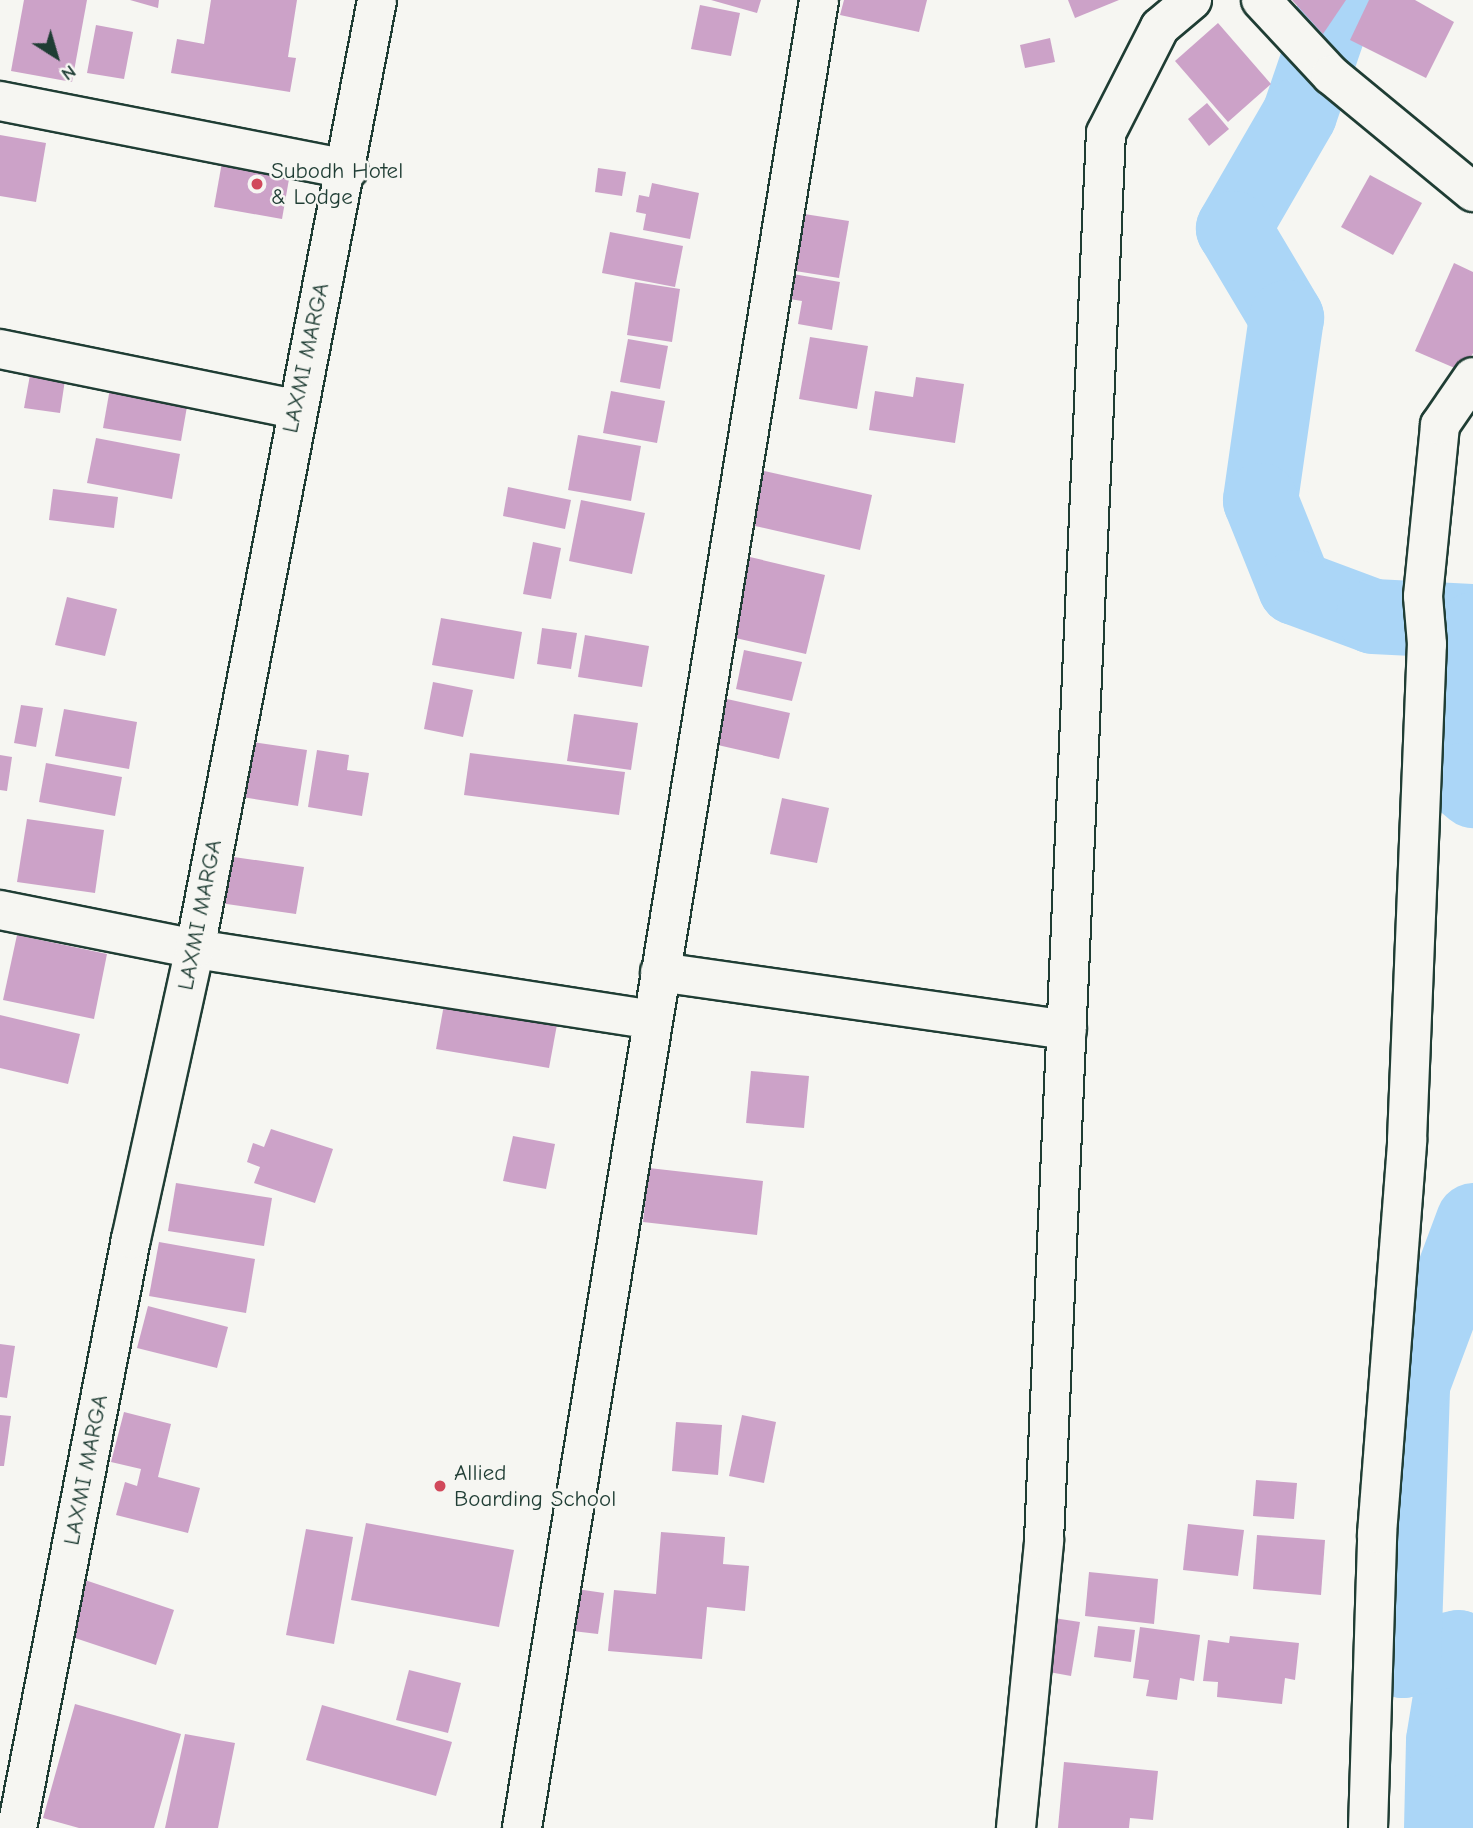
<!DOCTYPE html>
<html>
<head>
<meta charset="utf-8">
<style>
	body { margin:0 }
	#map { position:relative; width:1473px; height:1828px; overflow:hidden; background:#f6f6f2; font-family:"Comic Neue",sans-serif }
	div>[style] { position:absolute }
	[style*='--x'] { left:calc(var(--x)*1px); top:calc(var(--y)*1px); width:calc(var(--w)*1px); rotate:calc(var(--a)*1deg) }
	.river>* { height:75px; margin:-37.5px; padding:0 37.5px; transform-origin:37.5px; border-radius:37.5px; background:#abd6f7 }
	.building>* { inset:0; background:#cca2c8 }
	.roads { filter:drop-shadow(2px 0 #1f3d34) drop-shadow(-2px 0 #1f3d34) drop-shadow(0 2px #1f3d34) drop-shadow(0 -2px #1f3d34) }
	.minor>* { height:38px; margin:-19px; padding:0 19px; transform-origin:19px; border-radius:19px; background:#f6f6f2 }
	.dots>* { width:19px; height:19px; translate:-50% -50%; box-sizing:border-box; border:4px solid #f6f6f2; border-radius:50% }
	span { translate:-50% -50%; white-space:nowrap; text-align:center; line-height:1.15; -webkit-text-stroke:5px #f6f6f2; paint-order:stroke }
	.poi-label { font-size:23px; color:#1f3d34 }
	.left { translate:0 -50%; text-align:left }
	.street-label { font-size:23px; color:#1f3d34 }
	.north { position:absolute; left:21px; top:21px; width:70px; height:70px; -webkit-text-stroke:5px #f6f6f2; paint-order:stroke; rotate:143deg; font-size:19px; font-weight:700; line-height:28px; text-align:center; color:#1f3d34 }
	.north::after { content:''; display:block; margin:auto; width:24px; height:32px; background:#1f3d34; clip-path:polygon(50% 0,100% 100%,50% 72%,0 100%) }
</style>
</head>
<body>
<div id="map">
	<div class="river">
		<div style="--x:1338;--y:0;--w:120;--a:108.9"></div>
		<div style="--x:1299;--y:114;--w:132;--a:120.1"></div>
		<div style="--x:1233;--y:228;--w:104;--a:59.2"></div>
		<div style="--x:1286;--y:317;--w:185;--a:98.1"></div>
		<div style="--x:1260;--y:500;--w:94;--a:68.1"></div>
		<div style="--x:1295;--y:587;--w:83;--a:20.4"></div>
		<div style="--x:1373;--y:616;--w:100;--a:2.9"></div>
		<div style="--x:1473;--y:629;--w:151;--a:94.5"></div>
		<div style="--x:1461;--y:780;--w:16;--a:40"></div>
		<div style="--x:1441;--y:1828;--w:88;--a:-88.7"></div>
		<div style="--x:1443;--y:1740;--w:94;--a:-80.8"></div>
		<div style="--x:1458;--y:1647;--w:57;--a:166.7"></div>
		<div style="--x:1403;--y:1660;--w:276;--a:-88.1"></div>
		<div style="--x:1412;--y:1384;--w:175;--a:-69.6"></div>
	</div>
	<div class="building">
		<div style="clip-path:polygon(24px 0,87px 0,72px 82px,11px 71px)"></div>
		<div style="clip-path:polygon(130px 0,159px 0,158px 8px)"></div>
		<div style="clip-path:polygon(211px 0,297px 0,288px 57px,296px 58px,290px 92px,171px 73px,177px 39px,204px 44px)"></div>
		<div style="clip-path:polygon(711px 0,761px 0,757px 13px)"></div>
		<div style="clip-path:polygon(844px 0,927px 0,919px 32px,840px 15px)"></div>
		<div style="clip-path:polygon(1068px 0,1119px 0,1075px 18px)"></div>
		<div style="clip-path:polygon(1292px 0,1346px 0,1323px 34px)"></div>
		<div style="clip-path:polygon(1369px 0,1415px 0,1454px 22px,1426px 78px,1350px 40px)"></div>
		<div style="clip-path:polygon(700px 5px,740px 13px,731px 56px,691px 49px)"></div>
		<div style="clip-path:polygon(1218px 23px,1271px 84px,1228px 122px,1175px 61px)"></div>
		<div style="clip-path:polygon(96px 25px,133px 32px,124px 79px,87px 73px)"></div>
		<div style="clip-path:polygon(1050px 38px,1055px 62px,1025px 68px,1020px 45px)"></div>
		<div style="clip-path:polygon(1207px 103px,1229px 129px,1209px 146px,1188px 119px)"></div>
		<div style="clip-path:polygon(0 135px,46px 143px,36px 202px,0 196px)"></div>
		<div style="clip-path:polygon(224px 151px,292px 162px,282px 219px,214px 207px)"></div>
		<div style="clip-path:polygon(598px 168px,626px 172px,622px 196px,595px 192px)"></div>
		<div style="clip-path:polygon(1370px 175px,1422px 203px,1393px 255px,1341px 227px)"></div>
		<div style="clip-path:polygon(652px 183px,699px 193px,690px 239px,643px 230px,646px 214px,636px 212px,639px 195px,649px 197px)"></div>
		<div style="clip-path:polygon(798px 213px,849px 221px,839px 278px,789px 270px)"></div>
		<div style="clip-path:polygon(610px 232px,683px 246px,675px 287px,602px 273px)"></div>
		<div style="clip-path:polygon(1454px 263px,1473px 272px,1473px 353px,1464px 372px,1415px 351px)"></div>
		<div style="clip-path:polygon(781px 272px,840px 282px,832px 330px,798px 324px,802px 301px,777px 297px)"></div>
		<div style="clip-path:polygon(635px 282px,680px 289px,672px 342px,627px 335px)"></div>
		<div style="clip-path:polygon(810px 337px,868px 346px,857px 409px,799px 399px)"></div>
		<div style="clip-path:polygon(628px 339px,668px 346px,660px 389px,620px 382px)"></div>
		<div style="clip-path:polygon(30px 375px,65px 380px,60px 413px,24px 408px)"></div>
		<div style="clip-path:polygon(112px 377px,189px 395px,181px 441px,103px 428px)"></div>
		<div style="clip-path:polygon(916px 377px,964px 384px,955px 443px,869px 430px,875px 391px,913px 397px)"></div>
		<div style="clip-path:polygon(611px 391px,665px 401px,657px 443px,603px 433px)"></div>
		<div style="clip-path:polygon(578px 435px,641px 446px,631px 501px,568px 490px)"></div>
		<div style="clip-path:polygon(96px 438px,180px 454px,172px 499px,87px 483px)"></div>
		<div style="clip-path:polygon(755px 469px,872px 495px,860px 550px,742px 523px)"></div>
		<div style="clip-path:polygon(508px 487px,571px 500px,565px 529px,503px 516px)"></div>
		<div style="clip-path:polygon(53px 489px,118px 497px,114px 528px,49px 520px)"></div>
		<div style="clip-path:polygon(581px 500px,645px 513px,632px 574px,569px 561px)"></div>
		<div style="clip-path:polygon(533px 542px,561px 548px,551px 599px,523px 594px)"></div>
		<div style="clip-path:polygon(750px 557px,825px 575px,806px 654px,731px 637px)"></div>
		<div style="clip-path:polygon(67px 597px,117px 609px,105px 656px,55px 645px)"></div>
		<div style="clip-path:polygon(441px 618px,522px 632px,514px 679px,432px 665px)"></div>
		<div style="clip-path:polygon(542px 628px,577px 633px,571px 669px,537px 664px)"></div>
		<div style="clip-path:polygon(585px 635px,649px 646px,642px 687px,578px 677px)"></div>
		<div style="clip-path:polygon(744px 650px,802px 662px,792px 701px,736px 689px)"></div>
		<div style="clip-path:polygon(433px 682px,473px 690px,463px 737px,424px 729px)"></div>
		<div style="clip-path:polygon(709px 695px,790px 713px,779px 759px,700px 741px)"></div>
		<div style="clip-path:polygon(21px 705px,43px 708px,36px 747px,14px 743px)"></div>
		<div style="clip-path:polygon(64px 709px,137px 722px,129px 769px,55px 756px)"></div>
		<div style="clip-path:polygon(574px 714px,638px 723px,631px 770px,567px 761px)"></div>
		<div style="clip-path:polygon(238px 740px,307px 750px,298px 806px,229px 795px)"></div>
		<div style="clip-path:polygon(317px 750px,349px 755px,347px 770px,369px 773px,362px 816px,308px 807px)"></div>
		<div style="clip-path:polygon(470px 753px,625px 772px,619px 815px,464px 795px)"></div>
		<div style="clip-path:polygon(0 755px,12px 757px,7px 791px,0 790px)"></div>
		<div style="clip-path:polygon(46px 763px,122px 777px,115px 816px,39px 802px)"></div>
		<div style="clip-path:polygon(782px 798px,829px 808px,817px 863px,770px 854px)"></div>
		<div style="clip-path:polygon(27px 819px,104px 830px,95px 893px,17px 882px)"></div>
		<div style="clip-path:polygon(220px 855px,304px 867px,296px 914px,213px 902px)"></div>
		<div style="clip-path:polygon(17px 935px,107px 954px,94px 1019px,3px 1000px)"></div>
		<div style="clip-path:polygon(445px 999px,558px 1019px,549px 1068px,436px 1049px)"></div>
		<div style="clip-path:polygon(0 1015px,80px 1034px,68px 1084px,0 1068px)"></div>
		<div style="clip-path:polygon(751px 1071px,809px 1076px,804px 1128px,746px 1123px)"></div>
		<div style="clip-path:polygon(271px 1129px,333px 1149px,315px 1203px,254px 1183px,260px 1167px,247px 1162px,253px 1143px,264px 1147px)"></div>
		<div style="clip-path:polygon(513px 1136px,555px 1144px,546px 1189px,503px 1181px)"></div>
		<div style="clip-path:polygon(649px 1168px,763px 1181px,757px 1235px,643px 1222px)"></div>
		<div style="clip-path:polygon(176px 1183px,272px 1198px,264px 1246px,168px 1231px)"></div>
		<div style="clip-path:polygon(159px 1242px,255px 1259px,246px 1313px,149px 1296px)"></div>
		<div style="clip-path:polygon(148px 1306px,228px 1327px,217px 1368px,137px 1348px)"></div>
		<div style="clip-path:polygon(0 1344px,15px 1346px,7px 1398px,0 1397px)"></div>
		<div style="clip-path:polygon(124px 1412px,171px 1424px,158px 1477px,200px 1488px,188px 1533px,116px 1515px,125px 1482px,137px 1486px,141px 1469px,111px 1462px)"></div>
		<div style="clip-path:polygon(0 1415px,11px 1416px,4px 1466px,0 1466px)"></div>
		<div style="clip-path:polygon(742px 1415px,776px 1422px,764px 1483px,729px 1476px)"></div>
		<div style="clip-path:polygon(676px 1422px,722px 1425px,718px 1475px,672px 1471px)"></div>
		<div style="clip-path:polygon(1256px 1480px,1297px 1483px,1294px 1519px,1253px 1516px)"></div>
		<div style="clip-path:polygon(366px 1523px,514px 1550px,499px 1627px,351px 1600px)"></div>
		<div style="clip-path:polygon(1188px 1524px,1244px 1530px,1238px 1576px,1183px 1570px)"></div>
		<div style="clip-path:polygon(306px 1529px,353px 1537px,334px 1644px,286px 1635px)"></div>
		<div style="clip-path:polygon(661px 1532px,725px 1537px,723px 1564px,749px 1566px,745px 1611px,707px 1607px,702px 1659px,608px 1651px,614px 1590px,656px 1594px)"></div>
		<div style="clip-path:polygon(1257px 1535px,1325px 1540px,1321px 1595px,1253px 1589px)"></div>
		<div style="clip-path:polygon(1089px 1572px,1158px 1579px,1154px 1624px,1085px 1616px)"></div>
		<div style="clip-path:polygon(85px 1580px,174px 1610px,156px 1665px,66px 1635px)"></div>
		<div style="clip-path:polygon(570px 1588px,604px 1593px,598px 1634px,564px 1630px)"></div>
		<div style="clip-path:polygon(1047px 1617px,1080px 1622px,1071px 1676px,1038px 1670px)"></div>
		<div style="clip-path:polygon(1098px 1626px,1135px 1630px,1131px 1662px,1094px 1657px)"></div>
		<div style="clip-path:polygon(1140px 1627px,1200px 1635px,1194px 1681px,1180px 1678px,1177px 1700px,1146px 1696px,1149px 1680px,1133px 1678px)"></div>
		<div style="clip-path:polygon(1230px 1636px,1299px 1643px,1295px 1680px,1285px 1678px,1282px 1704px,1217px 1697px,1218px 1682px,1203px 1681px,1208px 1640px,1229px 1643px)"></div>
		<div style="clip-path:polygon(409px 1670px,461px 1683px,448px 1733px,396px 1720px)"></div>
		<div style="clip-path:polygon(75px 1704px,181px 1734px,154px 1828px,79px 1828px,43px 1818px)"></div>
		<div style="clip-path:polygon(322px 1705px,452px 1742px,436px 1796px,306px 1760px)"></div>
		<div style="clip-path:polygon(185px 1734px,235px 1743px,218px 1828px,165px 1828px)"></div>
		<div style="clip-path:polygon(1064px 1762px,1158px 1771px,1153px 1820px,1130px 1818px,1129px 1828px,1058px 1828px)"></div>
	</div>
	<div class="roads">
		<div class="minor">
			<div style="--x:1261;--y:0;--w:103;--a:47"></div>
			<div style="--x:1331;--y:75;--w:184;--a:39.5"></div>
			<div style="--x:0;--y:101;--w:355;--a:11.1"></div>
			<div style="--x:0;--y:349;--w:300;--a:11.5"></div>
			<div style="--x:0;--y:910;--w:199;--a:11.3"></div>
			<div style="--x:195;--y:949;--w:463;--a:8.8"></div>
			<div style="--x:660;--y:972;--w:411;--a:8.1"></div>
			<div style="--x:17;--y:1828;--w:600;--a:-79.05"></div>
			<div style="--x:131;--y:1239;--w:297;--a:-77.6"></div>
			<div style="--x:195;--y:949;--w:966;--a:-79.14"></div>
			<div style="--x:522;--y:1828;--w:1852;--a:-80.77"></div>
			<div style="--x:1016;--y:1828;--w:289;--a:-84.4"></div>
			<div style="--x:1044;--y:1540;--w:1408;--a:-87.48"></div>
			<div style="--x:1106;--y:133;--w:119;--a:-63"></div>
			<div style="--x:1160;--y:27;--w:42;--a:-40.2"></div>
			<div style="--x:1368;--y:1828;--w:294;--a:-88.2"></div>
			<div style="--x:1377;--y:1534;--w:395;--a:-85.6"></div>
			<div style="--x:1407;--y:1140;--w:496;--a:-87.7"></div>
			<div style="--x:1427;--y:644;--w:48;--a:-94.8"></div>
			<div style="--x:1423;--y:596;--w:172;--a:-84.3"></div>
			<div style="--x:1440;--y:425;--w:58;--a:-55.5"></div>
		</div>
	</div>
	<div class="dots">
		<div style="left:257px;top:184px;background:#d1495b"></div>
		<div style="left:440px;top:1486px;background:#d1495b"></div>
	</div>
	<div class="poi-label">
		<span class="left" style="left:271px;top:184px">Subodh Hotel<br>&amp; Lodge</span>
		<span class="left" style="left:454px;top:1486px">Allied<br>Boarding School</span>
	</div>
	<div class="street-label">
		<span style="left:306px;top:358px;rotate:-78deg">LAXMI MARGA</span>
		<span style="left:200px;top:915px;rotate:-79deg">LAXMI MARGA</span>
		<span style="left:86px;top:1470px;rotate:-79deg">LAXMI MARGA</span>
	</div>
	<div class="north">N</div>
</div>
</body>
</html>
